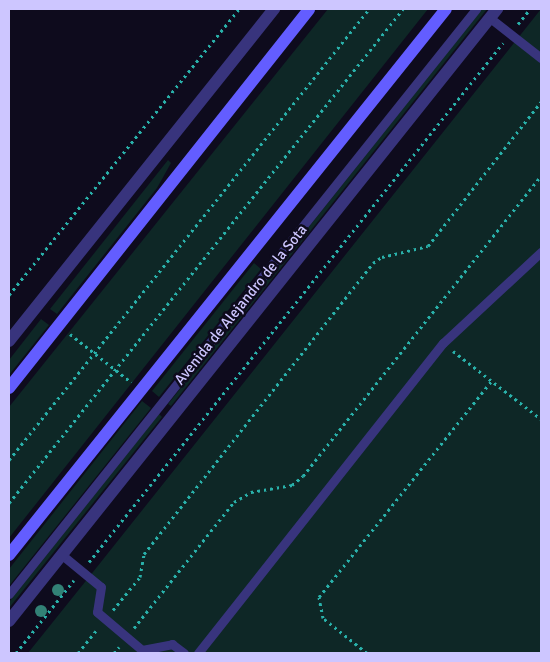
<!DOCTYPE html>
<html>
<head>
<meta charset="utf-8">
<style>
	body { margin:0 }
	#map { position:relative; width:550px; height:662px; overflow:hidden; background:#0e0b1d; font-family:Signika,sans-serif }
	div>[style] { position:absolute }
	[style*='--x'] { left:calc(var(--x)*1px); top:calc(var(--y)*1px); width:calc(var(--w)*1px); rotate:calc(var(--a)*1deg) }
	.green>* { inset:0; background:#0e2726 }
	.path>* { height:3px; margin-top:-1.5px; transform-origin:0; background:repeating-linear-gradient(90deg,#29b1aa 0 2.5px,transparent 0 6.5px) }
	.service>* { height:9px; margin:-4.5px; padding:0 4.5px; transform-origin:4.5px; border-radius:4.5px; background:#38347d }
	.minor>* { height:12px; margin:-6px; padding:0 6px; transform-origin:6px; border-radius:6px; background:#38347d }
	.secondary>* { height:12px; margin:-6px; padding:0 6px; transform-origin:6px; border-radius:6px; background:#635dff }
	.trees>* { width:12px; height:12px; margin:-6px; border-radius:50%; background:#328176 }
	span { translate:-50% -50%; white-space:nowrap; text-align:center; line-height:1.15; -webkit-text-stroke:5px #0e0b1d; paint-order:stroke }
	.street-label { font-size:15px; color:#cdc6ff }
	.frame { position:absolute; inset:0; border:10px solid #cdc6ff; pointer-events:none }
</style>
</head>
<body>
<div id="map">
	<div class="green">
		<div style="clip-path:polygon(328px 9px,428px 9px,9px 538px,9px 407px)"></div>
		<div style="clip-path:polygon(482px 9px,487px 9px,171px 406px,168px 404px)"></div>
		<div style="clip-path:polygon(541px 9px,541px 653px,28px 653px,89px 577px)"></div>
		<div style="clip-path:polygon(168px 160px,171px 163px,157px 188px,57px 314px,50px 309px)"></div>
		<div style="clip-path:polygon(254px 263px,261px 269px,159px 397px,152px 391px)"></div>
		<div style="clip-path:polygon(41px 319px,49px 325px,9px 375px,9px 360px)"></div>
		<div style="clip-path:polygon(142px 401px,151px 408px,9px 586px,9px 569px)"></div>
		<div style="clip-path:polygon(159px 414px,162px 417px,9px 608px,9px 602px)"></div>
	</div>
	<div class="path">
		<div style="--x:518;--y:24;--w:19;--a:-51"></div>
		<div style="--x:9;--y:295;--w:367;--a:-51.2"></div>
		<div style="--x:70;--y:334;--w:78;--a:38.2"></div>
		<div style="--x:453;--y:351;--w:111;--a:37.7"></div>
		<div style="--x:9;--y:460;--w:577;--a:-51.4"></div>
		<div style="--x:9;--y:503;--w:632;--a:-51.43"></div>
		<div style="--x:89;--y:562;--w:664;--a:-51.42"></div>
		<div style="--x:113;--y:610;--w:43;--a:-50.7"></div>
		<div style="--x:140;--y:577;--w:23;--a:-80"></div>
		<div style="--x:144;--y:554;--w:370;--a:-51.8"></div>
		<div style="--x:373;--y:263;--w:11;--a:-34"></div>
		<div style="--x:382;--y:257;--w:47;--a:-13.4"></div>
		<div style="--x:428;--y:246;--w:183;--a:-51.9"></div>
		<div style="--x:134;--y:628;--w:161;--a:-51.6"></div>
		<div style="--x:234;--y:502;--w:20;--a:-30"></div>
		<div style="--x:251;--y:492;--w:42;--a:-9.7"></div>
		<div style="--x:292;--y:485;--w:14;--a:-39"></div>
		<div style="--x:303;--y:476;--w:383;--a:-51.6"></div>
		<div style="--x:16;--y:653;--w:93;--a:-51.5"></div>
		<div style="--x:78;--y:653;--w:32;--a:-51"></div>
		<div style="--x:114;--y:653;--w:8;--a:-50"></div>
		<div style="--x:367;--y:653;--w:56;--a:-141.5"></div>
		<div style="--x:323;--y:618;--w:21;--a:-101"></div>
		<div style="--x:319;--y:597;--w:278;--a:-51.4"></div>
	</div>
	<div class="service">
		<div style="--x:490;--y:18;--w:65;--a:38.1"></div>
		<div style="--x:62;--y:555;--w:50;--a:39.4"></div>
		<div style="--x:101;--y:587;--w:25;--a:99"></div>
		<div style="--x:97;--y:612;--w:59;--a:40.2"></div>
		<div style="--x:142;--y:650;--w:31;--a:-11"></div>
		<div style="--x:172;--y:644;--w:15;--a:37"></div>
		<div style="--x:9;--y:594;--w:749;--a:-51.4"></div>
		<div style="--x:198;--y:653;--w:395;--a:-51.7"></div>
		<div style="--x:443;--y:343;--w:134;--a:-42.9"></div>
	</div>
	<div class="minor">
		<div style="--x:9;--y:341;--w:425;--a:-51.4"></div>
		<div style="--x:9;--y:621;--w:783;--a:-51.43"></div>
	</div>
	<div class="secondary">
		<div style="--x:9;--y:388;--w:483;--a:-51.6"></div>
		<div style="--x:9;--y:555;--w:699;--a:-51.33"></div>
	</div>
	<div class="trees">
		<div style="left:58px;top:590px"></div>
		<div style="left:41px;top:611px"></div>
	</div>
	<div class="street-label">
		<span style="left:241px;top:305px;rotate:-51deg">Avenida de Alejandro de la Sota</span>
	</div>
	<div class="frame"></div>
</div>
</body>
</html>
